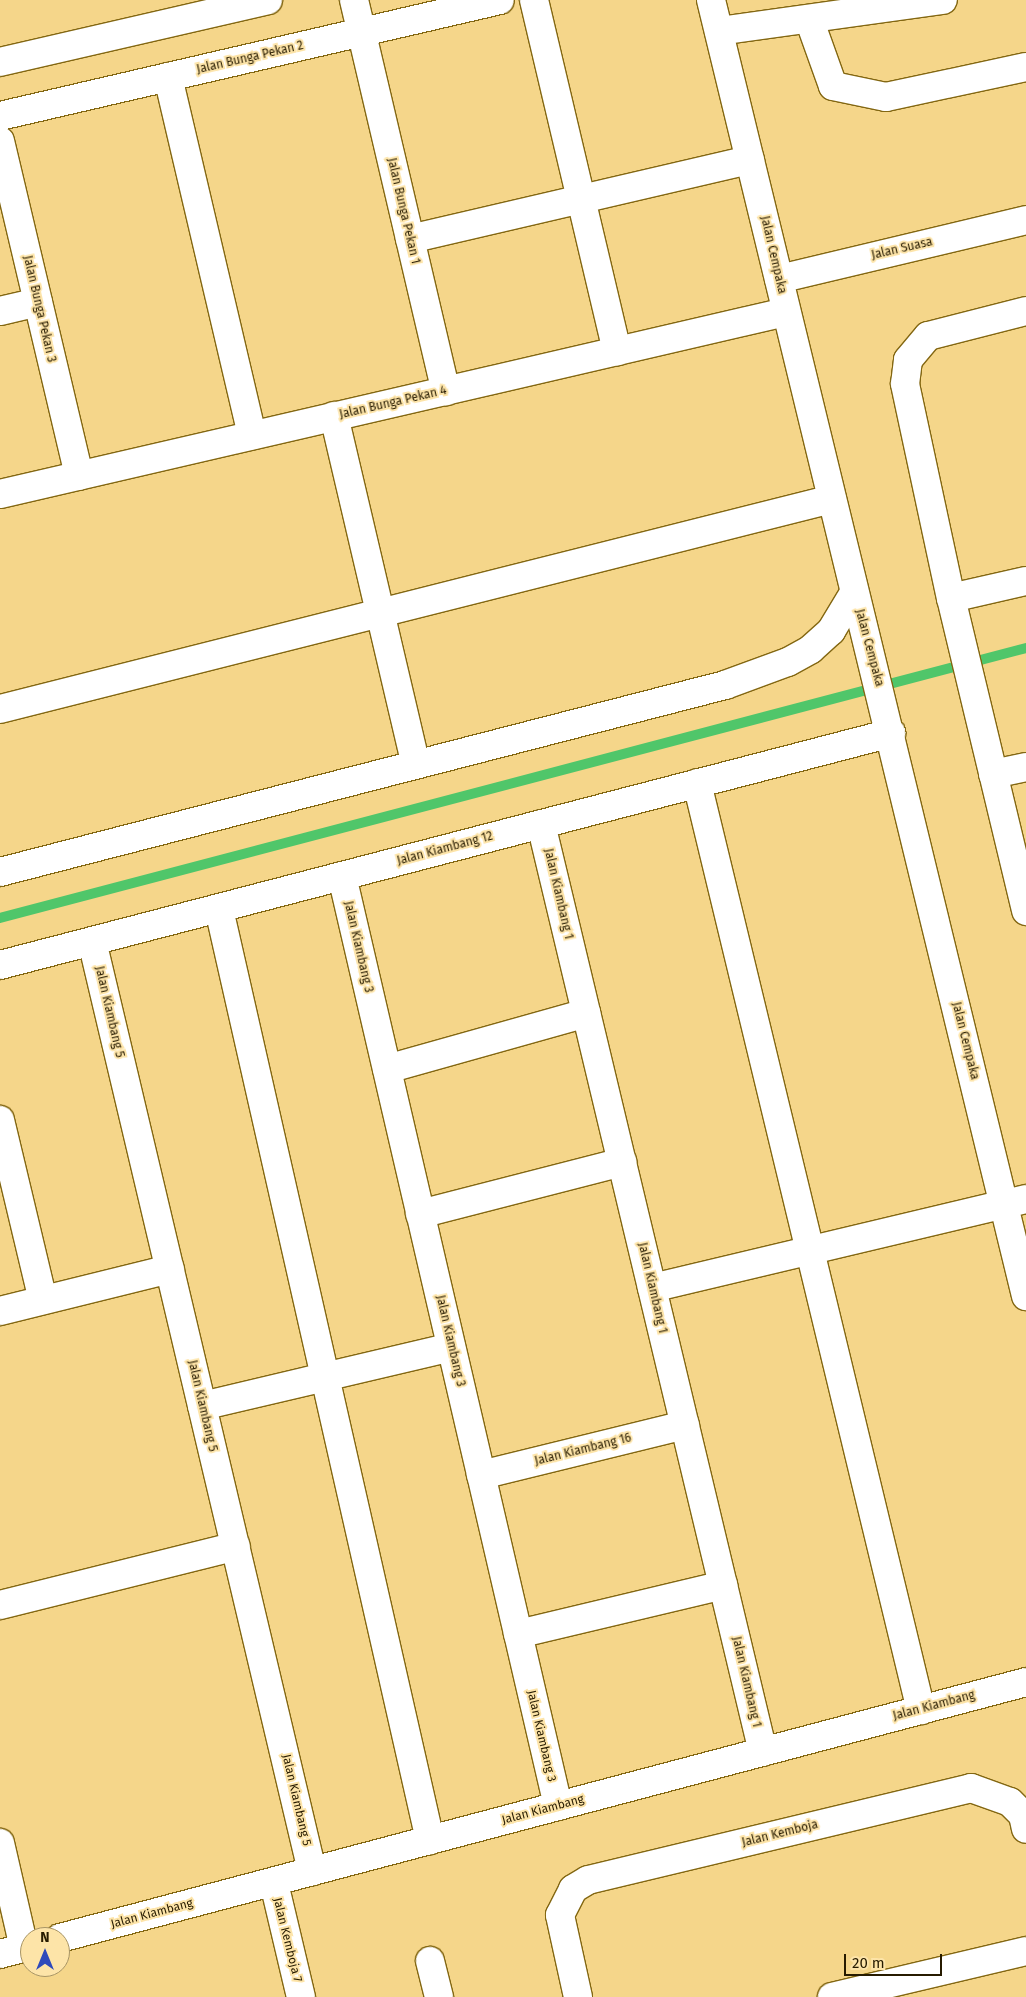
<!DOCTYPE html>
<html>
<head>
<meta charset="utf-8">
<style>
	body { margin:0 }
	#map { position:relative; width:1026px; height:1997px; overflow:hidden; background:#f5d68a; font-family:"Fira Sans",sans-serif }
	div>[style] { position:absolute }
	[style*='--x'] { left:calc(var(--x)*1px); top:calc(var(--y)*1px); width:calc(var(--w)*1px); rotate:calc(var(--a)*1deg) }
	.stream>* { height:10px; margin:-5px; padding:0 5px; transform-origin:5px; border-radius:5px; background:#50c66a }
	.roads { filter:drop-shadow(1px 0 #836712) drop-shadow(-1px 0 #836712) drop-shadow(0 1px #836712) drop-shadow(0 -1px #836712) }
	.minor>* { height:28px; margin:-14px; padding:0 14px; transform-origin:14px; border-radius:14px; background:#fff }
	span { translate:-50% -50%; white-space:nowrap; text-align:center; line-height:1.15; -webkit-text-stroke:4px #fde4a8; paint-order:stroke }
	.street-label { font-size:12px; color:#271b00 }
	.north { position:absolute; left:20px; top:1927px; width:50px; height:50px; box-sizing:border-box; background:#fde4a8; border:1px solid #a79465; border-radius:50%; rotate:0deg; font-size:14px; font-weight:700; line-height:20px; text-align:center; color:#271b00 }
	.north::after { content:''; display:block; margin:auto; width:18px; height:22px; background:#2f4abb; clip-path:polygon(50% 0,100% 100%,50% 72%,0 100%) }
	.scale { position:absolute; left:844px; top:1954px; width:98px; height:22px; box-sizing:border-box; border:2px solid #271b00; border-top:0; padding-left:6px; font-size:15px; line-height:18px; white-space:nowrap; color:#271b00; -webkit-text-stroke:4px #fde4a8; paint-order:stroke }
</style>
</head>
<body>
<div id="map">
	<div class="stream">
		<div style="--x:0;--y:918;--w:1061;--a:-14.74"></div>
	</div>
	<div class="roads">
		<div class="minor">
			<div style="--x:354;--y:0;--w:402;--a:76.8"></div>
			<div style="--x:534;--y:0;--w:361;--a:76.7"></div>
			<div style="--x:711;--y:0;--w:1334;--a:76.34"></div>
			<div style="--x:809;--y:19;--w:71;--a:70.3"></div>
			<div style="--x:833;--y:86;--w:54;--a:11.7"></div>
			<div style="--x:886;--y:97;--w:143;--a:-12.1"></div>
			<div style="--x:719;--y:31;--w:226;--a:-7.9"></div>
			<div style="--x:0;--y:62;--w:275;--a:-13"></div>
			<div style="--x:168;--y:77;--w:368;--a:76.8"></div>
			<div style="--x:0;--y:116;--w:513;--a:-13.06"></div>
			<div style="--x:0;--y:141;--w:344;--a:76.7"></div>
			<div style="--x:410;--y:239;--w:349;--a:-13.1"></div>
			<div style="--x:779;--y:279;--w:254;--a:-13.4"></div>
			<div style="--x:0;--y:311;--w:39;--a:-13"></div>
			<div style="--x:1026;--y:311;--w:101;--a:165.7"></div>
			<div style="--x:928;--y:336;--w:31;--a:130"></div>
			<div style="--x:908;--y:360;--w:24;--a:97"></div>
			<div style="--x:905;--y:384;--w:219;--a:77.9"></div>
			<div style="--x:951;--y:598;--w:322;--a:76.5"></div>
			<div style="--x:334;--y:416;--w:355;--a:76.8"></div>
			<div style="--x:0;--y:494;--w:807;--a:-13.04"></div>
			<div style="--x:951;--y:598;--w:77;--a:-12.8"></div>
			<div style="--x:0;--y:709;--w:858;--a:-14.17"></div>
			<div style="--x:993;--y:774;--w:34;--a:-12"></div>
			<div style="--x:697;--y:783;--w:954;--a:76.42"></div>
			<div style="--x:541;--y:824;--w:954;--a:76.55"></div>
			<div style="--x:0;--y:872;--w:749;--a:-14.46"></div>
			<div style="--x:725;--y:685;--w:67;--a:-20.1"></div>
			<div style="--x:788;--y:662;--w:26;--a:-29"></div>
			<div style="--x:811;--y:649;--w:27;--a:-42"></div>
			<div style="--x:831;--y:631;--w:44;--a:-58.8"></div>
			<div style="--x:342;--y:876;--w:955;--a:76.92"></div>
			<div style="--x:219;--y:909;--w:955;--a:77.23"></div>
			<div style="--x:92;--y:941;--w:956;--a:76.69"></div>
			<div style="--x:0;--y:965;--w:921;--a:-14.59"></div>
			<div style="--x:387;--y:1069;--w:207;--a:-15.7"></div>
			<div style="--x:0;--y:1120;--w:185;--a:76.6"></div>
			<div style="--x:420;--y:1214;--w:209;--a:-14.4"></div>
			<div style="--x:652;--y:1288;--w:384;--a:-13.4"></div>
			<div style="--x:0;--y:1311;--w:175;--a:-13.9"></div>
			<div style="--x:202;--y:1406;--w:256;--a:-13.3"></div>
			<div style="--x:481;--y:1475;--w:210;--a:-13.8"></div>
			<div style="--x:0;--y:1605;--w:243;--a:-14"></div>
			<div style="--x:518;--y:1634;--w:211;--a:-13.4"></div>
			<div style="--x:0;--y:1843;--w:108;--a:77.1"></div>
			<div style="--x:274;--y:1883;--w:117;--a:76.7"></div>
			<div style="--x:60;--y:1938;--w:999;--a:-14.84"></div>
			<div style="--x:0;--y:1954;--w:31;--a:-15"></div>
			<div style="--x:430;--y:1961;--w:37;--a:76"></div>
			<div style="--x:578;--y:1997;--w:84;--a:-102.4"></div>
			<div style="--x:560;--y:1915;--w:29;--a:-63"></div>
			<div style="--x:573;--y:1889;--w:17;--a:-31"></div>
			<div style="--x:588;--y:1880;--w:394;--a:-13.5"></div>
			<div style="--x:971;--y:1788;--w:41;--a:19.7"></div>
			<div style="--x:1010;--y:1802;--w:18;--a:45"></div>
			<div style="--x:1023;--y:1815;--w:14;--a:78"></div>
			<div style="--x:832;--y:1997;--w:199;--a:-13.3"></div>
		</div>
	</div>
	<div class="street-label">
		<span style="left:250px;top:58px;rotate:-13deg">Jalan Bunga Pekan 2</span>
		<span style="left:403px;top:211px;rotate:77deg">Jalan Bunga Pekan 1</span>
		<span style="left:902px;top:249px;rotate:-13deg">Jalan Suasa</span>
		<span style="left:773px;top:255px;rotate:77deg">Jalan Cempaka</span>
		<span style="left:39px;top:309px;rotate:77deg">Jalan Bunga Pekan 3</span>
		<span style="left:393px;top:403px;rotate:-13deg">Jalan Bunga Pekan 4</span>
		<span style="left:869px;top:648px;rotate:75deg">Jalan Cempaka</span>
		<span style="left:445px;top:849px;rotate:-15deg">Jalan Kiambang 12</span>
		<span style="left:558px;top:894px;rotate:77deg">Jalan Kiambang 1</span>
		<span style="left:358px;top:947px;rotate:77deg">Jalan Kiambang 3</span>
		<span style="left:109px;top:1012px;rotate:77deg">Jalan Kiambang 5</span>
		<span style="left:965px;top:1041px;rotate:76deg">Jalan Cempaka</span>
		<span style="left:652px;top:1288px;rotate:77deg">Jalan Kiambang 1</span>
		<span style="left:450px;top:1341px;rotate:77deg">Jalan Kiambang 3</span>
		<span style="left:202px;top:1406px;rotate:77deg">Jalan Kiambang 5</span>
		<span style="left:583px;top:1450px;rotate:-14deg">Jalan Kiambang 16</span>
		<span style="left:746px;top:1682px;rotate:77deg">Jalan Kiambang 1</span>
		<span style="left:934px;top:1706px;rotate:-15deg">Jalan Kiambang</span>
		<span style="left:541px;top:1736px;rotate:77deg">Jalan Kiambang 3</span>
		<span style="left:296px;top:1800px;rotate:77deg">Jalan Kiambang 5</span>
		<span style="left:543px;top:1810px;rotate:-15deg">Jalan Kiambang</span>
		<span style="left:780px;top:1834px;rotate:-14deg">Jalan Kemboja</span>
		<span style="left:152px;top:1914px;rotate:-15deg">Jalan Kiambang</span>
		<span style="left:287px;top:1940px;rotate:76deg">Jalan Kemboja 7</span>
	</div>
	<div class="north">N</div>
	<div class="scale">20 m</div>
</div>
</body>
</html>
